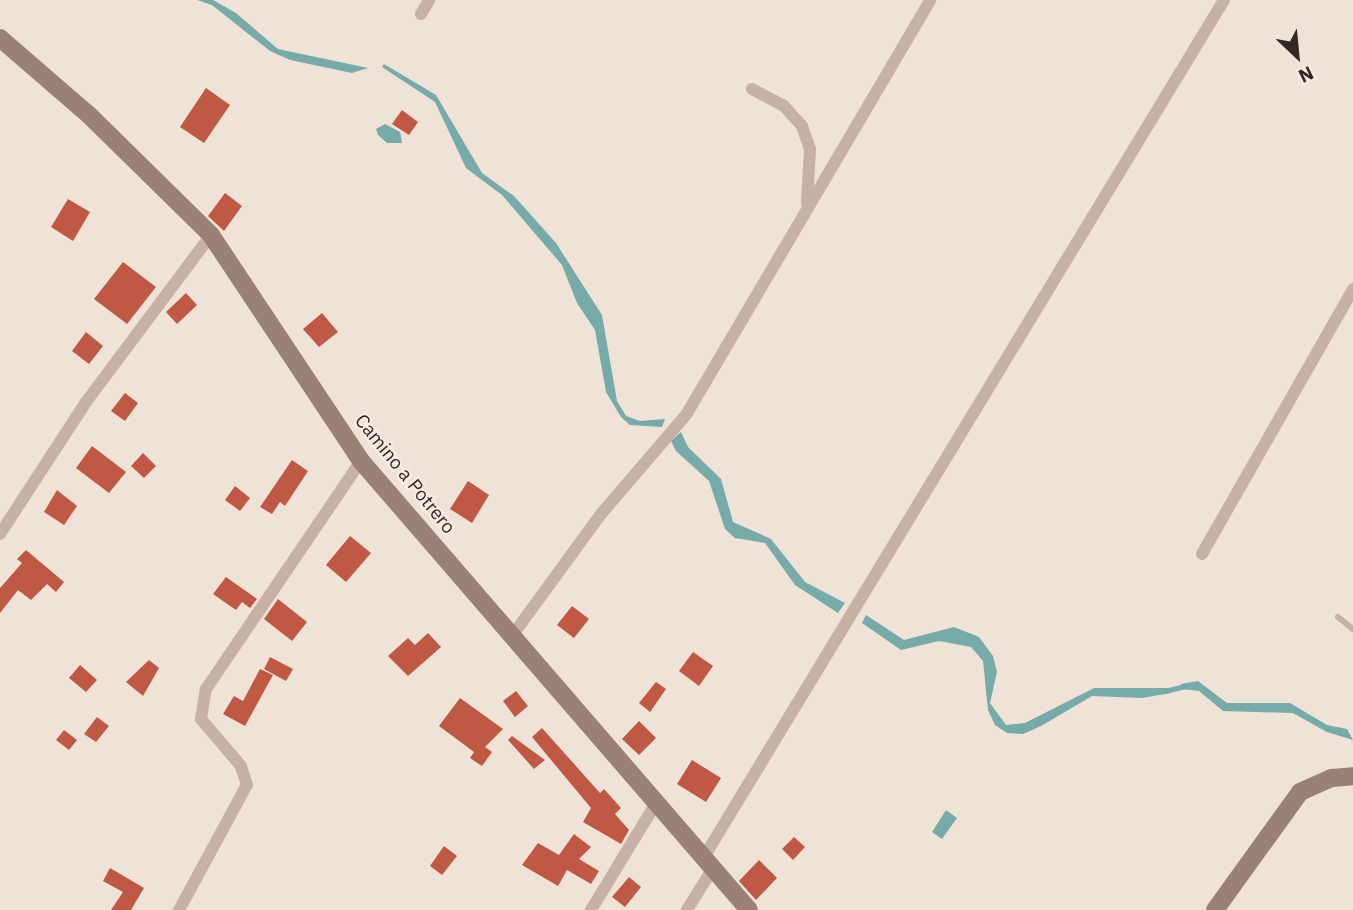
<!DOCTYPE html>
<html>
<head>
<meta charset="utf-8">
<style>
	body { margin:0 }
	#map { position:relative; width:1353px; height:910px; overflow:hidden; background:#efe2d7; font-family:"IBM Plex Sans",sans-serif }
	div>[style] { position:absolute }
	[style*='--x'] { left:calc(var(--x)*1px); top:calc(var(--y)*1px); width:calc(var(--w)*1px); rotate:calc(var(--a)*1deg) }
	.water>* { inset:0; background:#77aba9 }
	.stream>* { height:5px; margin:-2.5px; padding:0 2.5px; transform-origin:2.5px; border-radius:2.5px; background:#77aba9 }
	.building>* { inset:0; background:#c05944 }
	.lane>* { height:6px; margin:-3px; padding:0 3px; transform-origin:3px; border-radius:3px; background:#c6b1a4 }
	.street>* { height:12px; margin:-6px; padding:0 6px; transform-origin:6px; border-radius:6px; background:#c6b1a4 }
	.secondary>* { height:18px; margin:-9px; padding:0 9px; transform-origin:9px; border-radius:9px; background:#9a8075 }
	span { translate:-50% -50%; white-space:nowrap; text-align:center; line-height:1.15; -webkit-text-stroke:5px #f7ece3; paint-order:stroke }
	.street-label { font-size:19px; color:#322825 }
	.north { position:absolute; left:1262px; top:21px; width:70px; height:70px; -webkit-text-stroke:5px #f7ece3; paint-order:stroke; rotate:154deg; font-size:19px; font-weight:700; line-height:28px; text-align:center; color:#322825 }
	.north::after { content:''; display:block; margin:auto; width:24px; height:32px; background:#322825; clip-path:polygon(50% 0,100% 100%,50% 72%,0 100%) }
</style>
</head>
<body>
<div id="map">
	<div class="water">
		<div style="clip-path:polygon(197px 0,213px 0,236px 13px,278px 49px,368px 68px,352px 73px,290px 60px,270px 51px,212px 5px)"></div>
		<div style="clip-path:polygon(384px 64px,436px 95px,482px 173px,514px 196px,556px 243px,602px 315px,617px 401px,626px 416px,640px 421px,665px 419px,662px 427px,630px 425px,621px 417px,606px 392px,595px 330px,577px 303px,562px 265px,502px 195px,466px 168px,435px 102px,382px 67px)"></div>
		<div style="clip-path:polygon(385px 124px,400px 132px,402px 143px,387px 143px,378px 135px,376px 129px)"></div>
		<div style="clip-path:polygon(681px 432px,688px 447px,721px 479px,733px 522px,771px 539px,805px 582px,845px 603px,838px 613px,795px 585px,765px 543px,735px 538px,725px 529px,709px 481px,676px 451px,671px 441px)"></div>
		<div style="clip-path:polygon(866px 615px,904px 640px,954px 627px,979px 637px,993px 656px,997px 672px,990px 703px,1006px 725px,1025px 723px,1094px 688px,1171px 688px,1171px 693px,1142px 698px,1092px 696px,1041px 726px,1023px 734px,1007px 733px,995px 725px,988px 710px,983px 661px,971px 647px,939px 641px,901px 650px,862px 623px)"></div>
		<div style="clip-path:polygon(1198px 681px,1227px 703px,1290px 703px,1327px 725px,1347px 729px,1353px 740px,1327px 732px,1293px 713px,1223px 711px,1199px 691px,1181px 689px,1181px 684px)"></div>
		<div style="clip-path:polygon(946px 810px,957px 818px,942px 839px,932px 832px)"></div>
	</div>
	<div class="stream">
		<div style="--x:1164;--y:691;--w:22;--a:-13"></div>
	</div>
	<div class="building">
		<div style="clip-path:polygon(206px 88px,230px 105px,204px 143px,180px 127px)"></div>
		<div style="clip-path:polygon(402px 110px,418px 122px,409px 135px,392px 124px)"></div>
		<div style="clip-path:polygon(225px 193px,242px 206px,224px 231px,208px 216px)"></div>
		<div style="clip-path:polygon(68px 199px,90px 212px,73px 241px,51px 227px)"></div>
		<div style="clip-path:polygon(123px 262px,156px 287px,127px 324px,94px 299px)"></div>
		<div style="clip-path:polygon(186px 293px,197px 305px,177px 324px,166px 312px)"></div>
		<div style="clip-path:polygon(322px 313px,338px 332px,319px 347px,303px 329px)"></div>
		<div style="clip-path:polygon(86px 332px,103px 346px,89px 364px,72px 351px)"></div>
		<div style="clip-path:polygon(125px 393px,138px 403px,125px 421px,111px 411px)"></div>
		<div style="clip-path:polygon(92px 446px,126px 472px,109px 493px,76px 468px)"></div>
		<div style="clip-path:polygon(143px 453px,156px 466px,144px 478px,131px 466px)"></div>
		<div style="clip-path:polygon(292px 460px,308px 471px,285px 506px,280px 502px,272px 514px,260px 507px)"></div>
		<div style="clip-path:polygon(468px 481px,489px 495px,472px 523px,450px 509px)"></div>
		<div style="clip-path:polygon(235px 486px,250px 498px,240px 511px,225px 500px)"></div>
		<div style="clip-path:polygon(57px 490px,77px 506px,64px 525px,44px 512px)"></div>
		<div style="clip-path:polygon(350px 536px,371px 553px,346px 582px,326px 565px)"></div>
		<div style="clip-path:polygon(26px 550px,64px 582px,56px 592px,47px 584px,31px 600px,18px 590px,0 613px,0 588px,22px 563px,17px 559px)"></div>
		<div style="clip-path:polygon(226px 577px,257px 599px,250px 608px,242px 602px,236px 610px,213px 594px)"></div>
		<div style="clip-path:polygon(278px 599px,307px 622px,292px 641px,264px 619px)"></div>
		<div style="clip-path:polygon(572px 606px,589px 619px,574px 638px,557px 625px)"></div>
		<div style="clip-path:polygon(428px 633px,441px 647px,408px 676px,388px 656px,408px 638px,415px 645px)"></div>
		<div style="clip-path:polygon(693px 652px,713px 666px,699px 686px,679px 671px)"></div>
		<div style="clip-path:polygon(270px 657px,293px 669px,286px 681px,264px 669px)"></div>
		<div style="clip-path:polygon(149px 660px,159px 668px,143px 696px,126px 682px)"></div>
		<div style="clip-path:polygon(80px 665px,97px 680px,86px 692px,69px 678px)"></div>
		<div style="clip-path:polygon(260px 669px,273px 675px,245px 726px,223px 714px,234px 696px,243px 701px)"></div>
		<div style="clip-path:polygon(656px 682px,666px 689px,650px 712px,639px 703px)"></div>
		<div style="clip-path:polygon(516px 691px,528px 706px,515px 717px,503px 701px)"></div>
		<div style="clip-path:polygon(460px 698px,503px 729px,485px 747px,492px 752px,482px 766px,470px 758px,474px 752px,439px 726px)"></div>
		<div style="clip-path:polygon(97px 717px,109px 726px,96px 742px,84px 734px)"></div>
		<div style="clip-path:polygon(639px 721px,656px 738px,639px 755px,622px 739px)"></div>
		<div style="clip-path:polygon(542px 728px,600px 793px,604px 789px,621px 808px,615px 814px,629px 830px,621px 844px,583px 822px,591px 808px,532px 737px)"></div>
		<div style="clip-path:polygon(64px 730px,77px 740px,69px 750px,56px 740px)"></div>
		<div style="clip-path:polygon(512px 736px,545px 760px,534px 769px,508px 740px)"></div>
		<div style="clip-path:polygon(692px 760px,721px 778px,706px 802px,677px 784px)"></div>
		<div style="clip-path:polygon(574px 834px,591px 847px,579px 859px,599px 871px,591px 884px,567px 870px,558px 886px,522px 865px,538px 843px,559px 855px)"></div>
		<div style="clip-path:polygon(794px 837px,805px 847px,793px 860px,782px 849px)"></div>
		<div style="clip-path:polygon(444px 846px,457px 856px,442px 875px,430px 866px)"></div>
		<div style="clip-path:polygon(759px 860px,777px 878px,756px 900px,739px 881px)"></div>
		<div style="clip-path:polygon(110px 868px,144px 888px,131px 910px,111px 910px,123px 892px,103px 881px)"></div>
		<div style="clip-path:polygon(629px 877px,641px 887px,625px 907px,612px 897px)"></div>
	</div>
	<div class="lane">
		<div style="--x:1338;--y:617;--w:19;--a:39"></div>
	</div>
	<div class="street">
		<div style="--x:421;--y:14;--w:16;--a:-60"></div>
		<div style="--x:752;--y:89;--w:36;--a:28"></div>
		<div style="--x:784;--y:106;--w:27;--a:48"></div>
		<div style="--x:802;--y:126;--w:24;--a:71"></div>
		<div style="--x:810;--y:149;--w:54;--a:93.2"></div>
		<div style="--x:0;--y:534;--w:158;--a:-56.9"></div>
		<div style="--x:86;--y:402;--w:209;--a:-53.2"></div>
		<div style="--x:1202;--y:554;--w:305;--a:-60.3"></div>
		<div style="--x:512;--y:636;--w:151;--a:-53.9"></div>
		<div style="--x:601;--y:514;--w:130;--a:-49.4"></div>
		<div style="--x:686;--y:415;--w:481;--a:-59.5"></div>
		<div style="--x:704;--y:857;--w:1002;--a:-58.75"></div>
		<div style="--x:179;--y:910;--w:142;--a:-61.5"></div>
		<div style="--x:247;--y:785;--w:20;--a:-108"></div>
		<div style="--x:241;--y:766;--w:62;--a:-130.4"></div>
		<div style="--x:201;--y:719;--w:30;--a:-81"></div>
		<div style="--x:206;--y:689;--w:276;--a:-55.8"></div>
		<div style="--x:591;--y:910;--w:125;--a:-58.7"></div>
		<div style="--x:687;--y:910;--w:49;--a:-58.2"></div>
	</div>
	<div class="secondary">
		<div style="--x:0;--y:38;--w:118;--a:40.9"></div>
		<div style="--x:89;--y:115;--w:171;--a:44.5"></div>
		<div style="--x:211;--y:235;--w:271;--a:56.4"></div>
		<div style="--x:361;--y:461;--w:593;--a:49.17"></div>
		<div style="--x:1215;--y:910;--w:145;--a:-54.2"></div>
		<div style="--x:1300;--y:792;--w:35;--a:-24"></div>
		<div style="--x:1332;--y:778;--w:21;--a:-5"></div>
	</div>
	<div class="street-label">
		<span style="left:405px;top:474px;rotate:51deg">Camino a Potrero</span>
	</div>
	<div class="north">N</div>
</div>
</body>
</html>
